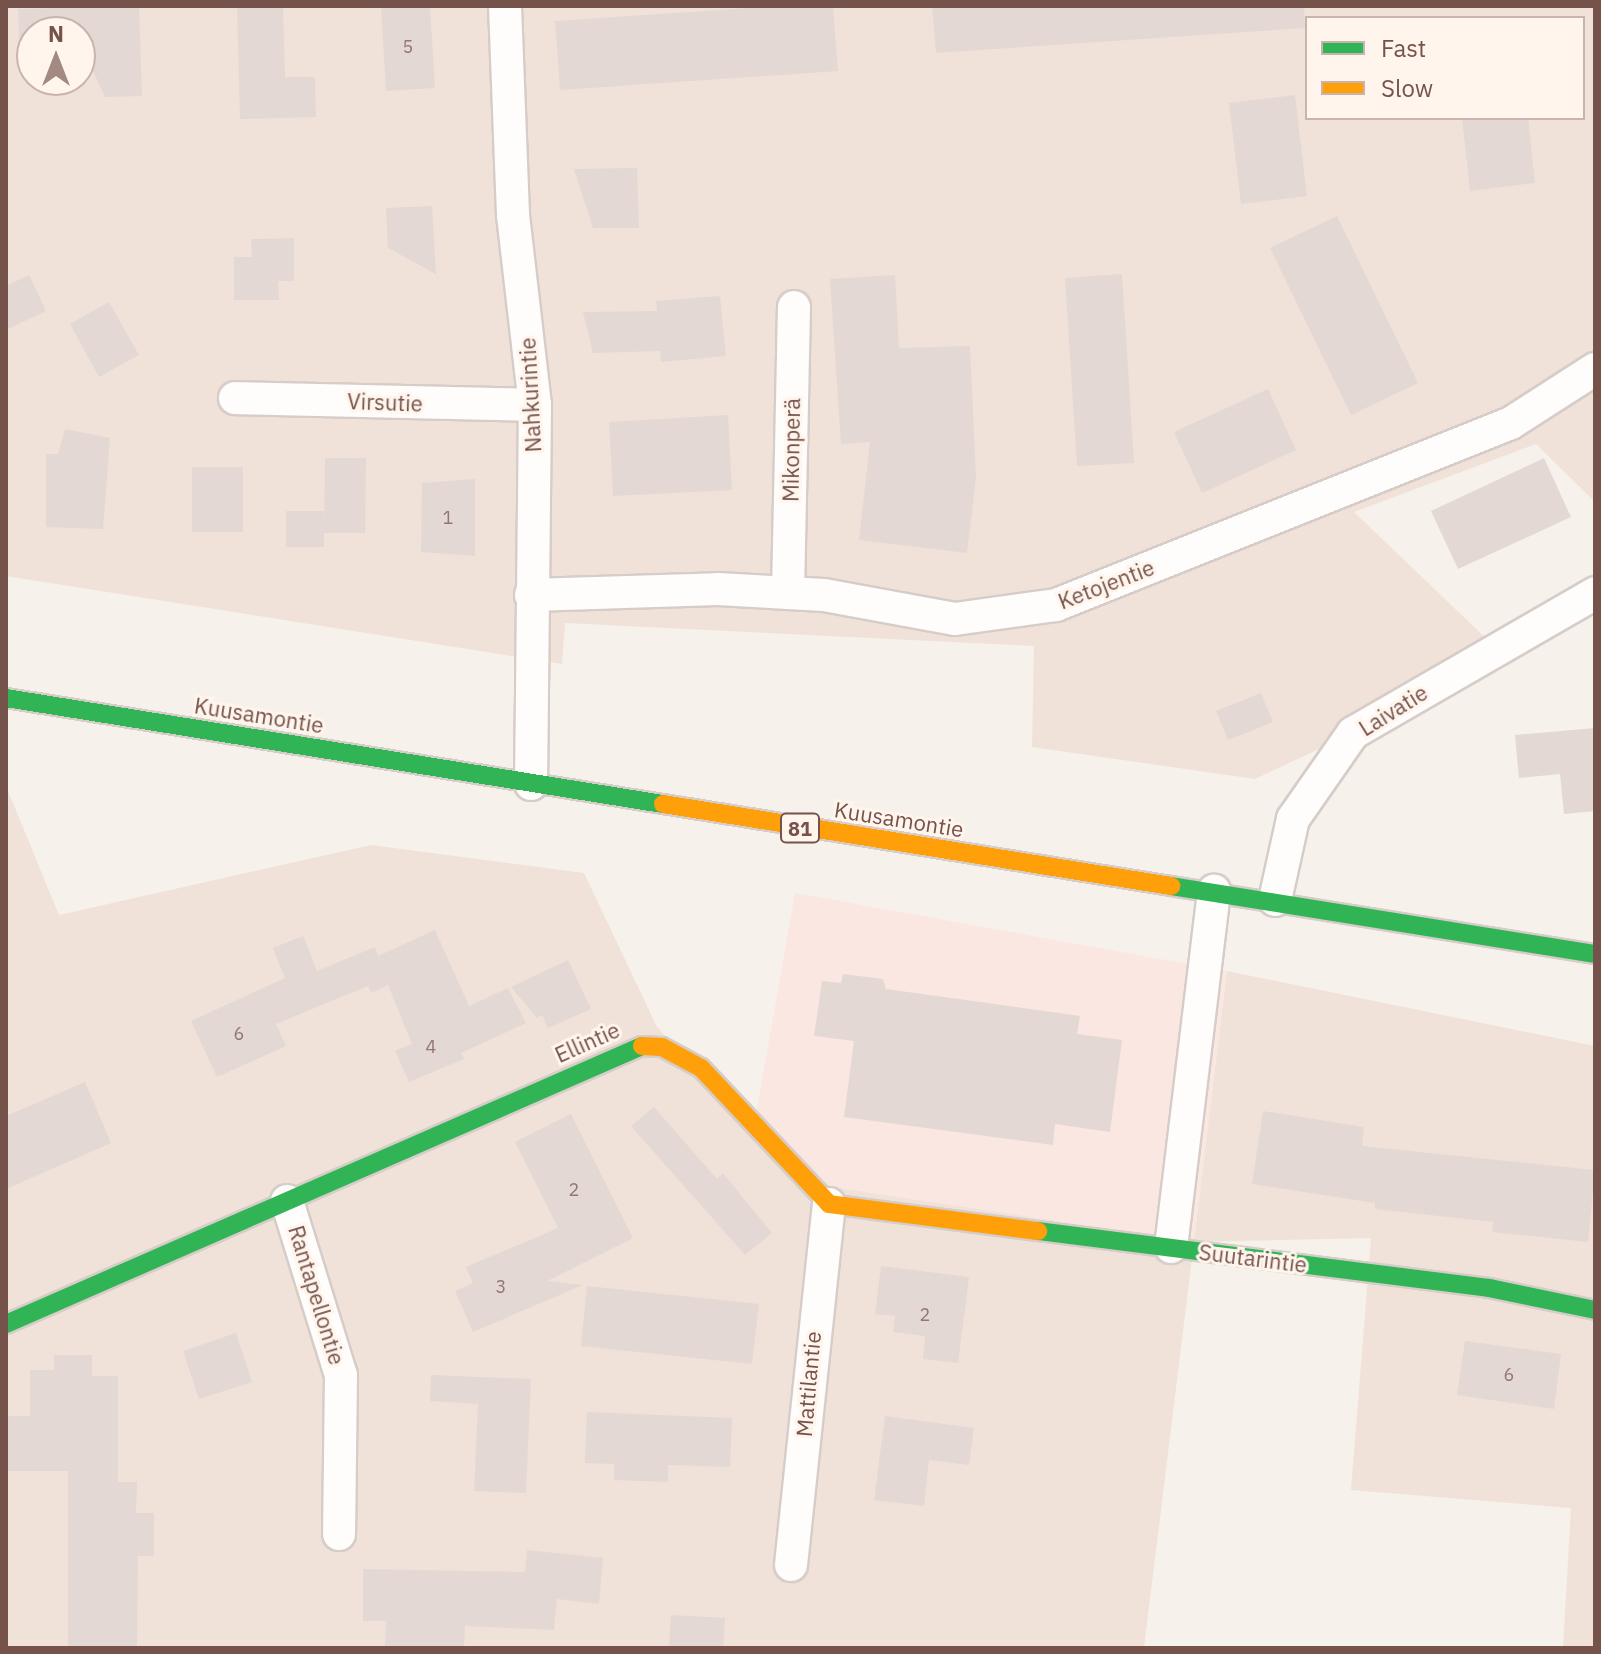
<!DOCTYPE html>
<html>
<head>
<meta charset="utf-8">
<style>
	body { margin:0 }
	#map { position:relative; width:1601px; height:1654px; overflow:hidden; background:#f7f1eb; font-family:"IBM Plex Sans",sans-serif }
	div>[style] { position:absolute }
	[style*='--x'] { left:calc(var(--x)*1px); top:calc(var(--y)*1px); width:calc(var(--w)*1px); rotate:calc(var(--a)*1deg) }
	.residential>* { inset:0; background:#f0e2d9 }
	.commercial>* { inset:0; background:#fae7e2 }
	.building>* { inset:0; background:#e3d8d3 }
	.roads { filter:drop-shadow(2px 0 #d6ccc8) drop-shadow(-2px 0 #d6ccc8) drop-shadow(0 2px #d6ccc8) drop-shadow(0 -2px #d6ccc8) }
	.street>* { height:32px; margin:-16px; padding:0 16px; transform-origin:16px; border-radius:16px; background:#fefdfc }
	.fast>* { height:18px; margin:-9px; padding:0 9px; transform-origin:9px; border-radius:9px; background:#30b455 }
	.slow>* { height:18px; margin:-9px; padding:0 9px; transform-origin:9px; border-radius:9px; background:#ff9f0a }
	span { translate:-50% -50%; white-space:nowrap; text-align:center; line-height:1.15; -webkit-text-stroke:6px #fff5ed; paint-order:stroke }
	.number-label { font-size:18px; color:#92766f }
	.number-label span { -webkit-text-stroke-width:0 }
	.shield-label span { padding:2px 6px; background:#fff5ed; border:2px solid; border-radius:6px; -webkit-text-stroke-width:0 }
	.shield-label { font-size:20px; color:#75534b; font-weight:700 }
	.street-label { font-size:22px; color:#75534b }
	.frame { position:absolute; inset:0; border:8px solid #75534b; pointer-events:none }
	.legend { position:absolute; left:1305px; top:16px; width:280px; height:104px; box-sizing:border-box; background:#fff5ed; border:2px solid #c8b4ac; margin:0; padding:10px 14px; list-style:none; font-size:24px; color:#75534b }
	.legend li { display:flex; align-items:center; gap:16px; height:40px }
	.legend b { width:40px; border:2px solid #c8b4ac }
	.north { position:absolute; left:16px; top:16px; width:80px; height:80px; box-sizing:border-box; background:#fff5ed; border:2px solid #c8b4ac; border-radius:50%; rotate:0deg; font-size:22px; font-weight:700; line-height:32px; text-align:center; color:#75534b }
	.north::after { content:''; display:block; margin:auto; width:28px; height:36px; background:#a28a83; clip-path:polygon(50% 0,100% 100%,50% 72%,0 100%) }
</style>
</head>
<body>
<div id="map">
	<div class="residential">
		<div style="clip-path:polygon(evenodd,6px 6px,1595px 6px,1595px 502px,1536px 444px,1354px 512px,1495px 647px,1353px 733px,1255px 779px,1032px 747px,1034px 646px,565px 623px,562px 664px,6px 576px,6px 6px,1307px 18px,1583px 18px,1583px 118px,1307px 118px,1307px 18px,6px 6px,32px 32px,80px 32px,80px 80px,32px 80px,32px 32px)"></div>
		<div style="clip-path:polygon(6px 786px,59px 915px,371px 845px,584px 873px,657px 1027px,753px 1132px,1193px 1242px,1227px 971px,1595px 1046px,1595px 1648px,1563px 1648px,1571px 1508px,1351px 1490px,1371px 1238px,1194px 1242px,1144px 1648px,6px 1648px)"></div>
	</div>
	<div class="commercial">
		<div style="clip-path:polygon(795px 893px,1227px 971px,1194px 1242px,812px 1184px,753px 1132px)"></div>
	</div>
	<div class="building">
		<div style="clip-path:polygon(139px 6px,142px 96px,105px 97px,92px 69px,80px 70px,80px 32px,32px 32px,32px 71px,21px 72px,18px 9px)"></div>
		<div style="clip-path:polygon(237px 6px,283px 6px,285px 77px,315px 77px,316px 117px,240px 119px)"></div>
		<div style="clip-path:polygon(381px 6px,430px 6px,435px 88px,386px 91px)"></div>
		<div style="clip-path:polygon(779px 6px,833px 6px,838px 71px,560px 90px,555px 21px)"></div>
		<div style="clip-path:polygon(932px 6px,1304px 6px,1305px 28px,936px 53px)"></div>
		<div style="clip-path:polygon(1295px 95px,1307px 196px,1241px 204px,1229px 103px)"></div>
		<div style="clip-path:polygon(1462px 118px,1528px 118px,1535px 183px,1470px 191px)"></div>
		<div style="clip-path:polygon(637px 168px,639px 228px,593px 228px,574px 169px)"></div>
		<div style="clip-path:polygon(432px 206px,436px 274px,388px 248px,386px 208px)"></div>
		<div style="clip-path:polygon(1337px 216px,1418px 383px,1351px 415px,1270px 248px)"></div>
		<div style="clip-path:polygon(294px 238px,294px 281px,278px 281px,279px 300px,234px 300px,234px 257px,252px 257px,251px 239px)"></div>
		<div style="clip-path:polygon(1122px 274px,1134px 463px,1077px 466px,1065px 278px)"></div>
		<div style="clip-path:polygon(29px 275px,46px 311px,6px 330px,6px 286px)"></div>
		<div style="clip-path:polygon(895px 275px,899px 348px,970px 346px,976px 478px,967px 553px,859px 540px,870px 442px,841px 444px,830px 279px)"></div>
		<div style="clip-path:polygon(720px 296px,726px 356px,661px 362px,660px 351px,593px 353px,583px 312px,657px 311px,656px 301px)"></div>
		<div style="clip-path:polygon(109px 302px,139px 355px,99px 377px,70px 324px)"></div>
		<div style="clip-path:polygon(1268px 389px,1296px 450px,1202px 493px,1174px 432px)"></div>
		<div style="clip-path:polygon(728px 415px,732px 490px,613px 496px,609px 422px)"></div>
		<div style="clip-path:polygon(65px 429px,110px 438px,103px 529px,46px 527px,46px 454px,58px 454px)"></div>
		<div style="clip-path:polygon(325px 458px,366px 458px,365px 533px,324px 533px)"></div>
		<div style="clip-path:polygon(1544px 458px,1571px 517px,1458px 569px,1431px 511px)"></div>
		<div style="clip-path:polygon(192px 467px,243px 467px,243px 532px,192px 532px)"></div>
		<div style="clip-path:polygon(475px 479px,475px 556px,421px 552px,422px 483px)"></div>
		<div style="clip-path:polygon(286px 511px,324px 511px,324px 547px,286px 547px)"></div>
		<div style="clip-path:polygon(1261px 693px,1273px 722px,1228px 740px,1216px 711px)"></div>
		<div style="clip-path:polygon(1595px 728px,1595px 811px,1564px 814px,1560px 774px,1519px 778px,1515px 735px)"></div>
		<div style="clip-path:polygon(435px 930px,469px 1006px,508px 988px,526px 1023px,461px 1053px,464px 1059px,409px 1082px,395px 1051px,412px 1044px,388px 985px,371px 993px,368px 986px,276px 1024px,286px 1046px,217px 1077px,191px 1021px,285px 978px,273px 948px,303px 936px,317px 971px,375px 947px,378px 956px)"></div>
		<div style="clip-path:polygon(568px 960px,591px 1009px,548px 1028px,542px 1015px,537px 1018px,511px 987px)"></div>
		<div style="clip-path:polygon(843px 974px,883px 979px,886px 989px,1080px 1016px,1077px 1034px,1122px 1040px,1110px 1132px,1055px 1124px,1053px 1145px,844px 1117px,854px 1041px,814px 1036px,822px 981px,841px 983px)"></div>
		<div style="clip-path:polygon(85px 1082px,111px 1143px,6px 1189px,6px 1116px)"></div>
		<div style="clip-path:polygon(654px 1107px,717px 1179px,723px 1173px,772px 1233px,745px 1255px,631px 1126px)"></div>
		<div style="clip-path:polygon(1263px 1111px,1364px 1127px,1362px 1146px,1595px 1170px,1588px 1242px,1492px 1232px,1493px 1222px,1375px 1209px,1375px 1203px,1252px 1184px)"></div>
		<div style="clip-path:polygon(571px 1114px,633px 1238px,547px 1281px,583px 1285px,473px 1332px,455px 1291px,473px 1283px,466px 1267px,558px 1228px,515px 1142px)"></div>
		<div style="clip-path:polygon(881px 1266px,969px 1277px,958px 1363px,923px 1359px,925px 1336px,893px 1332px,895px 1316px,875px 1314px)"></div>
		<div style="clip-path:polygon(587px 1286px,759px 1304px,752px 1364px,581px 1346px)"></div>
		<div style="clip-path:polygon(236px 1333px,252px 1382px,199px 1399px,183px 1351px)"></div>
		<div style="clip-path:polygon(1465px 1341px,1561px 1354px,1554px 1409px,1457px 1395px)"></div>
		<div style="clip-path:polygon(54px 1355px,92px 1355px,92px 1376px,118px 1376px,118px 1482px,137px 1482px,136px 1513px,154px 1513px,154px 1556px,138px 1556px,137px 1648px,68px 1648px,68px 1471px,6px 1471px,6px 1416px,30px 1416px,30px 1370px,54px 1370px)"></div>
		<div style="clip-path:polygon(431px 1375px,531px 1379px,526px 1493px,474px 1491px,478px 1404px,430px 1401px)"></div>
		<div style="clip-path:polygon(587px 1412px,732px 1418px,730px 1467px,668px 1465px,668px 1482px,614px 1480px,614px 1464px,585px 1463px)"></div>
		<div style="clip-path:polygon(885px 1416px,974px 1428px,969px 1465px,929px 1460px,924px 1506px,874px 1500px)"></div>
		<div style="clip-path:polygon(527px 1550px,603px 1558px,599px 1604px,557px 1599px,554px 1630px,465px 1626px,464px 1648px,385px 1648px,386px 1621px,363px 1621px,363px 1569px,525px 1572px)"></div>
		<div style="clip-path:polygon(671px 1615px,725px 1618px,723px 1648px,669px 1648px)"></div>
	</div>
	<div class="roads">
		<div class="street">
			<div style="--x:505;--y:6;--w:209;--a:87.8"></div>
			<div style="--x:513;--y:215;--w:191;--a:83.4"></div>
			<div style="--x:535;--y:405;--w:379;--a:90.6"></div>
			<div style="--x:235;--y:398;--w:300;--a:1.3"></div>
			<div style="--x:788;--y:593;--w:286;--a:-88.8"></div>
			<div style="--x:531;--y:595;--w:187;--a:-1.8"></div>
			<div style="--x:718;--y:589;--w:106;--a:3.2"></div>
			<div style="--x:824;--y:595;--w:133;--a:10.4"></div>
			<div style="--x:955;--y:619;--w:102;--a:-7.9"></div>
			<div style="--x:1056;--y:605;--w:490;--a:-21.8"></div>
			<div style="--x:1511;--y:423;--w:100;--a:-32.7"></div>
			<div style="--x:1275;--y:900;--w:83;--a:-77.5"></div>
			<div style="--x:1293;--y:819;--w:105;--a:-55.1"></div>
			<div style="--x:1353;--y:733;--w:280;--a:-30"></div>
			<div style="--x:287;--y:1201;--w:182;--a:72.8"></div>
			<div style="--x:341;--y:1375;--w:159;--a:90.7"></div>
			<div style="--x:1171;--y:1247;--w:359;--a:-83.1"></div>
			<div style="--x:791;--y:1565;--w:363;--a:-84"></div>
		</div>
		<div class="fast">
			<div style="--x:6;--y:698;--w:665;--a:9.17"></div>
			<div style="--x:1171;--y:886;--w:429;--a:9.1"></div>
			<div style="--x:1038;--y:1231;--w:455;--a:7.2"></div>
			<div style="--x:1489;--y:1288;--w:108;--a:11.7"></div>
			<div style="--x:6;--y:1324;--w:694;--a:-23.61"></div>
		</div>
		<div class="slow">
			<div style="--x:663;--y:804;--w:515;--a:9.17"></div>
			<div style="--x:642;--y:1046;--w:20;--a:3"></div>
			<div style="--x:662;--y:1047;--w:44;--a:28.3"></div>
			<div style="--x:701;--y:1068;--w:187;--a:46.7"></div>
			<div style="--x:829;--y:1204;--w:211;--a:7.4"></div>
		</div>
	</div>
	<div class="number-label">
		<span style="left:408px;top:47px">5</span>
		<span style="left:448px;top:518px">1</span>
		<span style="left:239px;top:1034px">6</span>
		<span style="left:431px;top:1047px">4</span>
		<span style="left:574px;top:1190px">2</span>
		<span style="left:501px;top:1287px">3</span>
		<span style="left:925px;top:1315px">2</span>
		<span style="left:1509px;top:1375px">6</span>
	</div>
	<div class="shield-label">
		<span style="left:800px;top:828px">81</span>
	</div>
	<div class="street-label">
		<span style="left:530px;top:395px;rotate:-93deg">Nahkurintie</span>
		<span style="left:385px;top:402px;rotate:2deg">Virsutie</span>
		<span style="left:791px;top:450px;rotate:-89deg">Mikonperä</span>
		<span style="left:1106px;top:584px;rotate:-21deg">Ketojentie</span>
		<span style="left:1393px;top:710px;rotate:-32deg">Laivatie</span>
		<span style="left:259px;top:715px;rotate:9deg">Kuusamontie</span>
		<span style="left:899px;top:819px;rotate:9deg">Kuusamontie</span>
		<span style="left:587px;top:1042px;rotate:-24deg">Ellintie</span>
		<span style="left:1253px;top:1258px;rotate:7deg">Suutarintie</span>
		<span style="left:317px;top:1295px;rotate:73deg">Rantapellontie</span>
		<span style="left:808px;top:1384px;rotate:-85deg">Mattilantie</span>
	</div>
	<div class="frame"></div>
	<ul class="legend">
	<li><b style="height:10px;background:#30b455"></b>Fast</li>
	<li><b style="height:10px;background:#ff9f0a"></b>Slow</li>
	</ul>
	<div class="north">N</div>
</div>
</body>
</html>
